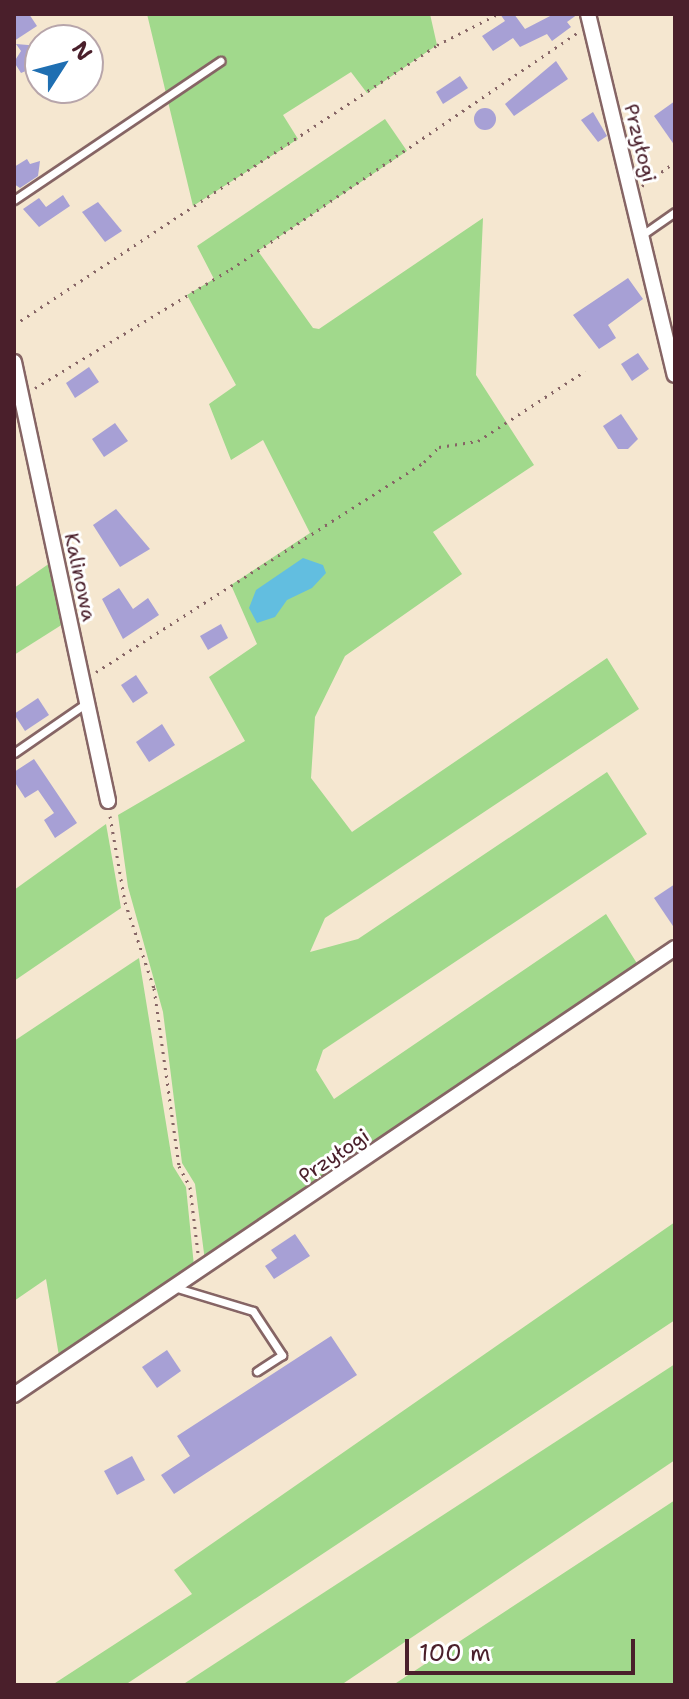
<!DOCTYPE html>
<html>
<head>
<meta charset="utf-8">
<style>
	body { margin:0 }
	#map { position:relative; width:689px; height:1699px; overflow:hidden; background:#f5e7d0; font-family:"Shantell Sans",sans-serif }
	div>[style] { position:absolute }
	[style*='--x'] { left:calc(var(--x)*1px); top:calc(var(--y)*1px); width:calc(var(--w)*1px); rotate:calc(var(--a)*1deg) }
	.green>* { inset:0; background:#a1d98c }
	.water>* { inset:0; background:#62bee0 }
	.building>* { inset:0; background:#a7a0d5 }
	.round { border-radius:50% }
	.path>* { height:3px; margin-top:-1.5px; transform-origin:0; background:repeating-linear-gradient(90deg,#866565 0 2px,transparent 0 8px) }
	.roads { filter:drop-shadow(2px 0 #866565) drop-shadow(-2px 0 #866565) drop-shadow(0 2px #866565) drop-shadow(0 -2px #866565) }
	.lane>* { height:7px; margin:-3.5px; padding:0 3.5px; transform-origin:3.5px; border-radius:3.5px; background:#fff }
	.street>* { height:14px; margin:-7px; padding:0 7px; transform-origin:7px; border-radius:7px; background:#fff }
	span { translate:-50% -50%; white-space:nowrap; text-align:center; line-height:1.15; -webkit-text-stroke:6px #fff; paint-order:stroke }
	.street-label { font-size:20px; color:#4a1f2b }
	.frame { position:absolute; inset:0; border:16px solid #4a1f2b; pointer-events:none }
	.north { position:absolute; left:24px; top:24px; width:80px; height:80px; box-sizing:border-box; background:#fff; border:2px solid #b7a5aa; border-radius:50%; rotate:54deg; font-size:22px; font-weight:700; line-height:32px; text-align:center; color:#4a1f2b }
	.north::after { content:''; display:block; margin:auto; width:28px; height:36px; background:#1f6fb2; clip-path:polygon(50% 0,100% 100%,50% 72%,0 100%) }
	.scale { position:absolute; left:405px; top:1639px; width:230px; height:36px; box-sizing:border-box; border:4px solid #4a1f2b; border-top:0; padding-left:10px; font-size:24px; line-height:28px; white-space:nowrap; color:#4a1f2b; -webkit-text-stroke:6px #fff; paint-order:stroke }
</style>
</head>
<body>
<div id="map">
	<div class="green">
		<div style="clip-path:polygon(147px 14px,430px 14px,437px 45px,367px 93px,351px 72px,283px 115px,298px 139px,193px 206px)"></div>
		<div style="clip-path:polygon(385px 119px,407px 151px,258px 251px,313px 328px,319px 329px,483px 218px,476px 375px,534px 465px,433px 532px,462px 574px,345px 656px,315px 717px,311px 778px,352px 832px,607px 658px,639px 709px,325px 918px,310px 952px,358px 939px,607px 772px,647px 834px,323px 1050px,316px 1070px,334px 1099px,606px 914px,638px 965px,205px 1261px,195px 1184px,182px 1163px,163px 1012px,128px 887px,118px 815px,245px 741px,209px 677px,257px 644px,231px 585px,310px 533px,263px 440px,231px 460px,209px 404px,236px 385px,187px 295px,214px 279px,197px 246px)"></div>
		<div style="clip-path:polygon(50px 563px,63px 624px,14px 655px,14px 588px)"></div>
		<div style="clip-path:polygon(106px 824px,121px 908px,14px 981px,14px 890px)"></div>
		<div style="clip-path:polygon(139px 958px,173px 1166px,186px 1187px,194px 1266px,59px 1356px,46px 1279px,14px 1301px,14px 1041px)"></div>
		<div style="clip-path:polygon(675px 1222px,675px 1320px,125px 1685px,52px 1685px,192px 1594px,174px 1570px)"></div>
		<div style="clip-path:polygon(675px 1364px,675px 1460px,341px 1685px,182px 1685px)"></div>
		<div style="clip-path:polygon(675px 1500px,675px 1685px,393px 1685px,666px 1506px)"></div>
	</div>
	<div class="water">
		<div style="clip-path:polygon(303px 558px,323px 565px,326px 573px,312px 588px,287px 600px,275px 617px,257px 623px,249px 608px,256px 590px)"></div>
	</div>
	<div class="building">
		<div style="clip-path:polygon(14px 14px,29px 14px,37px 26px,14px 41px)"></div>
		<div style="clip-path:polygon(500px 14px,514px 14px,525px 29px,554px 14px,578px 14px,567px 22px,571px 27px,552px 41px,547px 34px,520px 47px,513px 38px,493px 51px,482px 36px,505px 21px)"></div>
		<div style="clip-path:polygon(16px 44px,40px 46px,40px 65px,21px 73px,14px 62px,21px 51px)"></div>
		<div style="clip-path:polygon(556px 61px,568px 79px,514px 116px,505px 104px)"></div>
		<div style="clip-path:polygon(460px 76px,468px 88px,443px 104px,436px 92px)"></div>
		<div style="clip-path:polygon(675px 101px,675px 146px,654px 116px)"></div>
		<div class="round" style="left:474px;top:108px;width:22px;height:22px"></div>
		<div style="clip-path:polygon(593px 112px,607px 136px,598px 142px,581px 120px)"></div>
		<div style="clip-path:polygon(27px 159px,30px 164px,40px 161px,38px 176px,20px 188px,14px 184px,14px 167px)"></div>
		<div style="clip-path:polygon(63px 195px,70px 206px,39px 227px,23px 209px,39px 198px,46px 207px)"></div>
		<div style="clip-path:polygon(98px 202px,122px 231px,105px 242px,82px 212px)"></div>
		<div style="clip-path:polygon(628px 278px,643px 299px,608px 325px,616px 338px,599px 349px,573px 315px)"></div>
		<div style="clip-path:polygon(638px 353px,649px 369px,632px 381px,621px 364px)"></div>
		<div style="clip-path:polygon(89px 367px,99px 382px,75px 398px,66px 383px)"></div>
		<div style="clip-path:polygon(621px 414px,638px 439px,628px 449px,618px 449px,603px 426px)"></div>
		<div style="clip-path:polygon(115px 423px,128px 441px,104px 457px,92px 439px)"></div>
		<div style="clip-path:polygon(116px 509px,150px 549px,120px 567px,93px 525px)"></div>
		<div style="clip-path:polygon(119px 588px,133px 609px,148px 598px,159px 615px,123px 639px,102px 599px)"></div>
		<div style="clip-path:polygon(221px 624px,228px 638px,208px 650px,200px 636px)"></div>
		<div style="clip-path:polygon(136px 675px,148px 693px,133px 703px,121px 685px)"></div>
		<div style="clip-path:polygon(38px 698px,49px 715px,25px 731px,14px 714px)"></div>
		<div style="clip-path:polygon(162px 724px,175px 745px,149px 762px,136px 742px)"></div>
		<div style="clip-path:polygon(34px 759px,77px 823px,55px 838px,44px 820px,54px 813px,38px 790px,25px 798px,14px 781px,14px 772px)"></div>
		<div style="clip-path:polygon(675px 884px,675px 929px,654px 898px)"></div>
		<div style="clip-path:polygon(295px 1234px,310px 1256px,274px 1279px,265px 1266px,277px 1258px,271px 1250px)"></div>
		<div style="clip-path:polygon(331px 1336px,357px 1375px,174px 1494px,161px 1475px,190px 1456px,177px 1436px)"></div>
		<div style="clip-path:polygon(167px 1350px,181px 1371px,157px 1388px,142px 1367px)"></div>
		<div style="clip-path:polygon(132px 1456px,145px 1480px,117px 1495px,104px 1471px)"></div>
	</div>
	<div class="path">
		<div style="--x:642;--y:186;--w:41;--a:-36"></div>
		<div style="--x:14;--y:325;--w:507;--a:-33.5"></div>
		<div style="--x:437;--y:45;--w:68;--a:-26.9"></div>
		<div style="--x:35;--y:388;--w:229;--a:-31.3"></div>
		<div style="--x:231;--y:269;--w:419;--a:-34.3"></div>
		<div style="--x:96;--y:672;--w:389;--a:-32.6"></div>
		<div style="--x:424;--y:462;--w:21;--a:-45"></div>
		<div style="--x:439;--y:447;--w:39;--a:-9"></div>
		<div style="--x:478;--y:441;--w:128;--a:-33.2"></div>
		<div style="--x:110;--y:816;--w:87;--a:80.1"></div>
		<div style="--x:125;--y:902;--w:91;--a:71.4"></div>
		<div style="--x:154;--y:988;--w:180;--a:82"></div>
		<div style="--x:179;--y:1166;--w:24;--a:62"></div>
		<div style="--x:190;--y:1187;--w:66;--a:83.1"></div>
	</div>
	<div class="roads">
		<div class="lane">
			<div style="--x:14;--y:200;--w:249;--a:-34"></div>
			<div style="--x:642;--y:235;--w:40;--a:-34.9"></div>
			<div style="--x:14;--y:753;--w:90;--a:-34.6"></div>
			<div style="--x:177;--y:1288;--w:79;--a:16.8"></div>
			<div style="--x:253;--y:1311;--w:53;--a:56.6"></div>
			<div style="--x:282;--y:1355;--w:30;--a:147"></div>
		</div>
		<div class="street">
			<div style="--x:588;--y:14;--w:371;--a:76.5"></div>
			<div style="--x:14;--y:362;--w:449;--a:77.9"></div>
			<div style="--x:14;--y:1395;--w:798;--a:-34.07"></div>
		</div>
	</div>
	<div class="street-label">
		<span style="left:640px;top:143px;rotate:76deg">Przyłogi</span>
		<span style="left:80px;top:577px;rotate:78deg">Kalinowa</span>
		<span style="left:334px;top:1156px;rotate:-34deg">Przyłogi</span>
	</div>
	<div class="frame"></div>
	<div class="north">N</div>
	<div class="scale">100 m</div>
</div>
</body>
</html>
